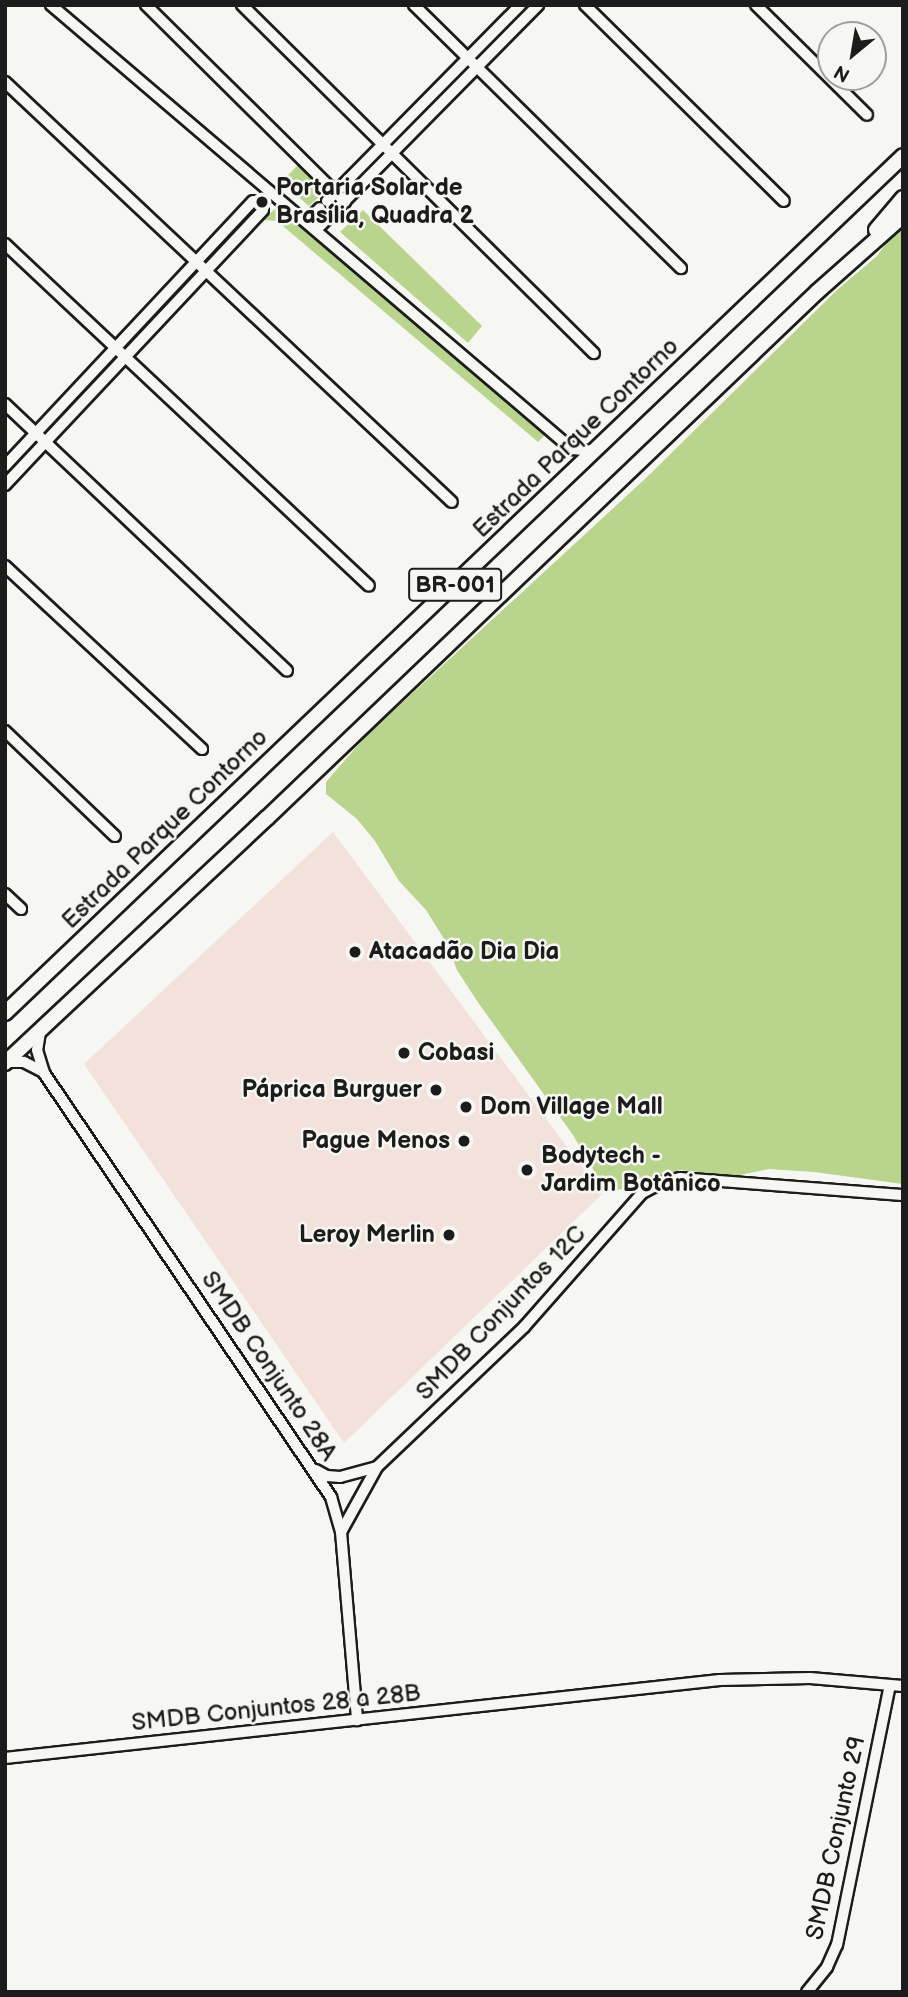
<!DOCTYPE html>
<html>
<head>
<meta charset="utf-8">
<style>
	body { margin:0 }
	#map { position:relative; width:908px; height:1997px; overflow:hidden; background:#f6f6f2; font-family:"Balsamiq Sans",sans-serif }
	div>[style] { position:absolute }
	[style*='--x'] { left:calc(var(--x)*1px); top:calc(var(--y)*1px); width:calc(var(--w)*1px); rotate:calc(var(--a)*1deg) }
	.built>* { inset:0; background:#f3e2db }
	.green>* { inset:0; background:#b9d58d }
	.roads { filter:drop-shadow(2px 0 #1c1c1c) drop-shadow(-2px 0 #1c1c1c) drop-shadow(0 2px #1c1c1c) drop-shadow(0 -2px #1c1c1c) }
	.minor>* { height:10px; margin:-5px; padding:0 5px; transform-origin:5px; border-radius:5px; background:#f6f6f2 }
	.highway>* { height:14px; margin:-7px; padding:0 7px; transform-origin:7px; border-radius:7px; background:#f6f6f2 }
	.dots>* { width:19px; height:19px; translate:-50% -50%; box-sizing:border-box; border:4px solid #f6f6f2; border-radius:50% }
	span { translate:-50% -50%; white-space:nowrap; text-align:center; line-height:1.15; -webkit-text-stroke:5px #f6f6f2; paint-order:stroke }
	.shield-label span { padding:2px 5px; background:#f6f6f2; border:2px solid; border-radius:5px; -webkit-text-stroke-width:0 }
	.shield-label { font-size:23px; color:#1c1c1c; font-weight:700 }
	.poi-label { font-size:24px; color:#1c1c1c; font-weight:700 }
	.left { translate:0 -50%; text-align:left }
	.right { translate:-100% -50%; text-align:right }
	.street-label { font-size:24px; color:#1c1c1c }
	.frame { position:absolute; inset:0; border:7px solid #1c1c1c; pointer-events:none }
	.north { position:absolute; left:817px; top:21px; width:70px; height:70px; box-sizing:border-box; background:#f6f6f2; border:2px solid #9f9f9c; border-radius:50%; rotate:210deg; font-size:19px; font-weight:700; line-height:28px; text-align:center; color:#1c1c1c }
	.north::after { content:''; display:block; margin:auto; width:24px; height:32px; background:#1c1c1c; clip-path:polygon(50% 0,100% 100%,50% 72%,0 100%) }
</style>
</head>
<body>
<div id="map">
	<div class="built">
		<div style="clip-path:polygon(333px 832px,602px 1194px,344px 1443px,84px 1064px)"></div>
	</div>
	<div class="green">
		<div style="clip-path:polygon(299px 164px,326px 190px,309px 206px,281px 182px)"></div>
		<div style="clip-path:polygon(277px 207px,310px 233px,546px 434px,538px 442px,277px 221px,263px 220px)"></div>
		<div style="clip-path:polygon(363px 210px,482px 326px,468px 343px,340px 232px)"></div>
		<div style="clip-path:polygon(903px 220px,903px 1184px,814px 1172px,769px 1169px,735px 1176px,680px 1170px,638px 1186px,611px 1191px,601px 1183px,573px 1135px,477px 1001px,457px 970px,446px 942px,426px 910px,399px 881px,375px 841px,357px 819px,326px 794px,326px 782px,365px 737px,646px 478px,837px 290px,877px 256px)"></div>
	</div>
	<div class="roads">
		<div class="minor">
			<div style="--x:51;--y:5;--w:685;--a:40.44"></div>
			<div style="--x:572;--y:449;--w:23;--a:5"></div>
			<div style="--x:146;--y:5;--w:280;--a:44.7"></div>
			<div style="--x:242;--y:5;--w:495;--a:44.7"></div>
			<div style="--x:414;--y:5;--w:375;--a:44.6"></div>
			<div style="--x:585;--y:5;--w:279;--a:44.6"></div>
			<div style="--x:756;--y:5;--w:156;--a:44.7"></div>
			<div style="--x:5;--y:82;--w:613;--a:43.22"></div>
			<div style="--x:327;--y:201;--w:275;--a:-45.4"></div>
			<div style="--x:336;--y:210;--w:288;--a:-45.4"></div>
			<div style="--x:307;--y:221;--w:18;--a:-45"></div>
			<div style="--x:317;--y:229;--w:17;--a:-45"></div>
			<div style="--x:5;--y:244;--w:499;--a:43.2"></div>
			<div style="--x:5;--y:404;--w:388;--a:43.4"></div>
			<div style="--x:5;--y:466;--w:363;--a:-46.9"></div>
			<div style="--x:5;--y:485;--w:377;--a:-46.8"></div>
			<div style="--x:5;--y:566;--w:269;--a:42.9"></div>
			<div style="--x:5;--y:731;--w:152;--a:43.7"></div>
			<div style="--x:5;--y:894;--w:22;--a:43"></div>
			<div style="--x:40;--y:1032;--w:18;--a:99"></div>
			<div style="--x:37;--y:1050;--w:24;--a:73"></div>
			<div style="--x:44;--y:1073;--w:512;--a:55.91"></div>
			<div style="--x:331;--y:1497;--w:36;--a:74"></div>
			<div style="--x:341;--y:1532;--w:189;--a:85.1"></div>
			<div style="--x:6;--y:1062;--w:18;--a:0"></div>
			<div style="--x:24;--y:1062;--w:22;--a:27"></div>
			<div style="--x:316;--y:1470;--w:13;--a:29"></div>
			<div style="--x:327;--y:1476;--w:13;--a:4"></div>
			<div style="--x:340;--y:1477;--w:38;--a:-15"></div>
			<div style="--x:341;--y:1532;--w:74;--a:-61"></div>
			<div style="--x:377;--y:1467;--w:203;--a:-43.6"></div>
			<div style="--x:524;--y:1327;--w:179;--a:-48.6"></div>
			<div style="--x:642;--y:1193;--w:24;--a:-28"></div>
			<div style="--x:663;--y:1182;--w:18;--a:-13"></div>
			<div style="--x:681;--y:1178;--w:223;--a:4.4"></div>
			<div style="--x:5;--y:1758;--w:719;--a:-6.23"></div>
			<div style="--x:720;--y:1680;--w:90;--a:-1.3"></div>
			<div style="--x:810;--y:1678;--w:93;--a:4.9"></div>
			<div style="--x:807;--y:1992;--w:32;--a:-51"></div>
			<div style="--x:827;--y:1967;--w:24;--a:-66"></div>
			<div style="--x:837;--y:1945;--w:265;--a:-78.5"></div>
		</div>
		<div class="highway">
			<div style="--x:876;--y:230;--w:42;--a:-49.8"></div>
			<div style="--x:5;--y:1013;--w:1241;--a:-43.66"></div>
			<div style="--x:5;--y:1063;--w:359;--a:-43.1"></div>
			<div style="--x:267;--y:818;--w:761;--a:-43.72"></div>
			<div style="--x:817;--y:292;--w:115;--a:-41.5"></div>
		</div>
	</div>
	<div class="dots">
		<div style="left:262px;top:202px;background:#1c1c1c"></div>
		<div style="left:355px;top:952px;background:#1c1c1c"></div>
		<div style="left:404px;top:1053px;background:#1c1c1c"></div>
		<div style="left:436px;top:1090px;background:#1c1c1c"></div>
		<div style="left:466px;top:1107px;background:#1c1c1c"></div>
		<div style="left:464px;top:1141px;background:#1c1c1c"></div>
		<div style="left:527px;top:1170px;background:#1c1c1c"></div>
		<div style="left:449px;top:1235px;background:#1c1c1c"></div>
	</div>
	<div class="shield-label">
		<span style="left:455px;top:585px">BR-001</span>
	</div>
	<div class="poi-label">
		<span class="left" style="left:276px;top:202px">Portaria Solar de<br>Brasília, Quadra 2</span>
		<span class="left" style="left:369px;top:952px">Atacadão Dia Dia</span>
		<span class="left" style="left:418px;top:1053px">Cobasi</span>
		<span class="right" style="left:422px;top:1090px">Páprica Burguer</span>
		<span class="left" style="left:480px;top:1107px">Dom Village Mall</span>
		<span class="right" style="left:450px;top:1141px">Pague Menos</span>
		<span class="left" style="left:541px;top:1170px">Bodytech -<br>Jardim Botânico</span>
		<span class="right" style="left:435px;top:1235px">Leroy Merlin</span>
	</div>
	<div class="street-label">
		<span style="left:576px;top:438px;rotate:-44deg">Estrada Parque Contorno</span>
		<span style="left:165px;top:829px;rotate:-44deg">Estrada Parque Contorno</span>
		<span style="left:501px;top:1313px;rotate:-46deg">SMDB Conjuntos 12C</span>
		<span style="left:269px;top:1366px;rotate:56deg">SMDB Conjunto 28A</span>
		<span style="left:276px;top:1708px;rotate:-6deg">SMDB Conjuntos 28 a 28B</span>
		<span style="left:836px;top:1838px;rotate:-78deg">SMDB Conjunto 29</span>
	</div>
	<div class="frame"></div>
	<div class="north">N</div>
</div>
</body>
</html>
